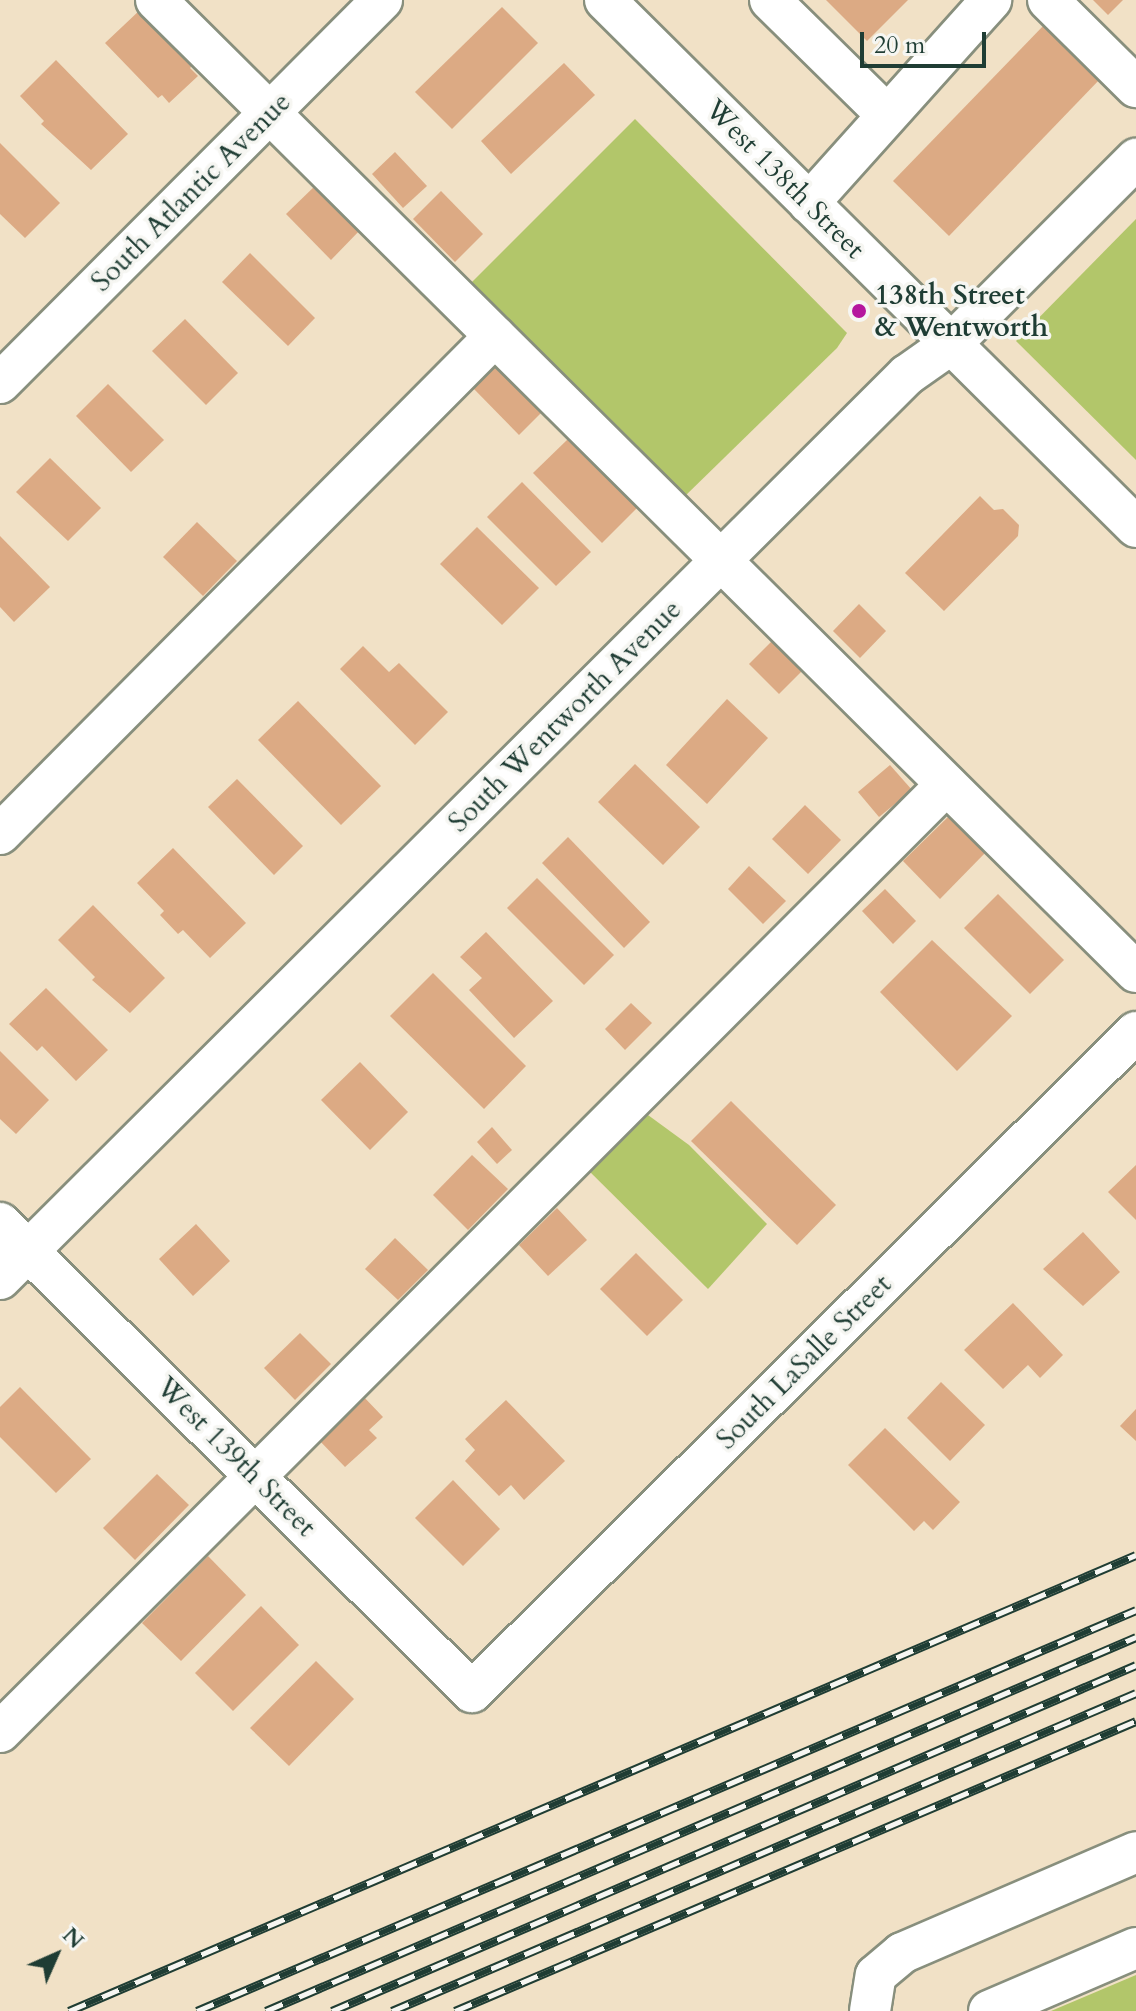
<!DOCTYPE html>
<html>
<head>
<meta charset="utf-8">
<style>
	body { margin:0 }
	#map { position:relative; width:1136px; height:2011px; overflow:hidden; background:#f1e1c6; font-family:Cardo,serif }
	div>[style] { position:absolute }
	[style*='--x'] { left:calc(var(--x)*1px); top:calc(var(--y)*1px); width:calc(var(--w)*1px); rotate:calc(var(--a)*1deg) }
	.green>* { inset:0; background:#b2c66a }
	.building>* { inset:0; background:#dcaa84 }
	.roads { filter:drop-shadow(2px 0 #888f7d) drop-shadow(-2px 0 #888f7d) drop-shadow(0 2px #888f7d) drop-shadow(0 -2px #888f7d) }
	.minor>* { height:40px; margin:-20px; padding:0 20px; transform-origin:20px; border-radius:20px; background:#fff }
	.rail>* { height:9px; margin-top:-4.5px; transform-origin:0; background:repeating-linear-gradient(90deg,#f6f6f2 0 18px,#1f3d34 0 36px); box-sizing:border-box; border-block:2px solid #1f3d34 }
	.dots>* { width:22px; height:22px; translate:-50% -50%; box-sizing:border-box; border:4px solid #f6f6f2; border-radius:50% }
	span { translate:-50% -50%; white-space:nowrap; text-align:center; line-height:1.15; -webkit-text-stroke:7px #f6f6f2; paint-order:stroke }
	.street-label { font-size:28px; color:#1f3d34 }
	.poi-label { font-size:28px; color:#1f3d34; font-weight:700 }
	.left { translate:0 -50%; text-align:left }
	.north { position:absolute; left:16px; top:1915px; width:80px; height:80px; -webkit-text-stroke:6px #f6f6f2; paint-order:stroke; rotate:45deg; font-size:22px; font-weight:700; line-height:32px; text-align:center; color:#1f3d34 }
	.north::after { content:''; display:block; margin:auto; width:28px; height:36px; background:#1f3d34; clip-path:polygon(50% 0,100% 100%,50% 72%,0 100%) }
	.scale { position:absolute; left:860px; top:32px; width:126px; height:36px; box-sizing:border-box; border:4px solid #1f3d34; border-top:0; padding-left:10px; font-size:24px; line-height:28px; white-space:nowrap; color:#1f3d34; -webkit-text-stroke:6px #f6f6f2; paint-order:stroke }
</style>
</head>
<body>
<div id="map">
	<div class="green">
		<div style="clip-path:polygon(635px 119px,847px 333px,837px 348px,683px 498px,469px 285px)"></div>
		<div style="clip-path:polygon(1136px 219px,1136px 460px,1016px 341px)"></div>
		<div style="clip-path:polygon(637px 1107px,689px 1145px,767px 1224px,708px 1289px,582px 1164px)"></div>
		<div style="clip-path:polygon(1136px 1975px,1136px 2011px,1051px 2011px)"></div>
	</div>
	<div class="building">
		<div style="clip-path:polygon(826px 0,908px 0,867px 41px)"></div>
		<div style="clip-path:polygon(1093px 0,1123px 0,1108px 15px)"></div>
		<div style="clip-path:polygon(502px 7px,538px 43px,452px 129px,415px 92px)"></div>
		<div style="clip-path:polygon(141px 9px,193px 65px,190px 68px,198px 76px,169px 103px,162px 95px,158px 98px,105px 43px)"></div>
		<div style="clip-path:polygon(1045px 24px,1101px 78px,949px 236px,893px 181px)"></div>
		<div style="clip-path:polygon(56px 60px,128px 134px,91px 170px,41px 124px,44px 121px,20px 96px)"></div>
		<div style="clip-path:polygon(564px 63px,595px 95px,511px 174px,481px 141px)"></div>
		<div style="clip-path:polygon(0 143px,60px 203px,25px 238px,0 214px)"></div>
		<div style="clip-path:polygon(395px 152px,427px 186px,403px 208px,372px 174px)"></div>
		<div style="clip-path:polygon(319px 182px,363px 227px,331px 260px,286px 214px)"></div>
		<div style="clip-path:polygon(441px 191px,483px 234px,455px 262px,413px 219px)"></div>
		<div style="clip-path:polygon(250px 253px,315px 318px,288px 346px,222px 282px)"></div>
		<div style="clip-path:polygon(185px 319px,238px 373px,206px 405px,152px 351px)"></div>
		<div style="clip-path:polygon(495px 366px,541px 413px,519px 435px,473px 388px)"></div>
		<div style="clip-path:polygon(108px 384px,164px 440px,131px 472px,76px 416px)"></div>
		<div style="clip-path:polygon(568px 439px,637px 508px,602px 543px,533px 473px)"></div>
		<div style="clip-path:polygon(50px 458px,101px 508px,68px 541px,16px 492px)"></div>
		<div style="clip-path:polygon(522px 482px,591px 552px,556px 586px,487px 517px)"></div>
		<div style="clip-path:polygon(980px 496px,994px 510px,1003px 509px,1019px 525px,1018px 536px,944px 611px,905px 573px)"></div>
		<div style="clip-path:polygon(197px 522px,237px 561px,203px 596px,163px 557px)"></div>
		<div style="clip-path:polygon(477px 527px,539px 588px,502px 625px,440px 564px)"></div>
		<div style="clip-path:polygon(0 536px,50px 587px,14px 622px,0 607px)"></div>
		<div style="clip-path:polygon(859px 604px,886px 631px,860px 658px,833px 631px)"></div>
		<div style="clip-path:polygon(774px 639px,804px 669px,779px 694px,749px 664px)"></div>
		<div style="clip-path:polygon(363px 646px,389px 672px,399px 663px,448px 712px,415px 745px,340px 669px)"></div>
		<div style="clip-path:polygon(727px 699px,768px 738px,707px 804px,666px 765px)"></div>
		<div style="clip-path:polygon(298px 701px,381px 786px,341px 825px,258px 740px)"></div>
		<div style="clip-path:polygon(635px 764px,700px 827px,663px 865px,598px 802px)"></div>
		<div style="clip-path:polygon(890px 765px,912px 790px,879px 817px,858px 792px)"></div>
		<div style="clip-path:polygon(237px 779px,303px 846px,274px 875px,208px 807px)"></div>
		<div style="clip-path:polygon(805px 805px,841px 840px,808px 874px,772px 839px)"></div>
		<div style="clip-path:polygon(949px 816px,985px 853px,940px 899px,903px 861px)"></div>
		<div style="clip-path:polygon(568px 837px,650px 922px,624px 948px,542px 863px)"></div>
		<div style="clip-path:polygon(173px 848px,246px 923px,210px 958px,183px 930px,178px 934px,160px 915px,164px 911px,137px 883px)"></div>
		<div style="clip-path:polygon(749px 866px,786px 901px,763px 924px,728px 889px)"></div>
		<div style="clip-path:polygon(537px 878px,614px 955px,584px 985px,507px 908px)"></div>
		<div style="clip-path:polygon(885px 889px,916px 921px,893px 944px,862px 911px)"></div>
		<div style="clip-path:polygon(998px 894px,1064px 960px,1030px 994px,964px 928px)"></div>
		<div style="clip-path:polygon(93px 905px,165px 978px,130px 1013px,92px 980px,95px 977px,58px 940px)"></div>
		<div style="clip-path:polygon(486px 932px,553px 1001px,514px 1038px,469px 990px,482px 978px,460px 957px)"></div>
		<div style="clip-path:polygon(932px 940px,1012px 1016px,957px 1071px,880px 992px)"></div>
		<div style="clip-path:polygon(433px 973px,526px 1066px,484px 1109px,390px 1016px)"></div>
		<div style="clip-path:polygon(46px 988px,108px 1050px,76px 1081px,42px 1046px,37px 1051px,9px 1024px)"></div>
		<div style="clip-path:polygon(631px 1003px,652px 1023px,625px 1050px,605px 1029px)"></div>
		<div style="clip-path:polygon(0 1051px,49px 1100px,16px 1134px,0 1119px)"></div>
		<div style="clip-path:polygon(360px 1062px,408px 1112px,370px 1150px,321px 1100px)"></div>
		<div style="clip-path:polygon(731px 1101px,836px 1205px,797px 1245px,691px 1141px)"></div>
		<div style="clip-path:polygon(492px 1127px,512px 1150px,497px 1164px,477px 1142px)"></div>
		<div style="clip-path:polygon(472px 1155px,508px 1189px,468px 1230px,433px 1195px)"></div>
		<div style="clip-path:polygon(1136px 1165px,1136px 1220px,1108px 1192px)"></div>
		<div style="clip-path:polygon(557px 1208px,587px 1240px,548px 1276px,519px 1245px)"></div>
		<div style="clip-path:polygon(196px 1224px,230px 1261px,193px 1296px,159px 1259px)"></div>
		<div style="clip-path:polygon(1083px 1232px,1120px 1272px,1083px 1306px,1043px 1269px)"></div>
		<div style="clip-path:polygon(395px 1238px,428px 1270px,398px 1300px,365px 1269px)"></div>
		<div style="clip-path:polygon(636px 1253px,683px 1300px,647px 1336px,600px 1289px)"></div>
		<div style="clip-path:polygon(1013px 1303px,1063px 1355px,1040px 1378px,1028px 1365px,1003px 1389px,964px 1350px)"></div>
		<div style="clip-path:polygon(300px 1333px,331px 1364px,295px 1400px,264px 1368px)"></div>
		<div style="clip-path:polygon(941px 1382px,985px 1425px,950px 1461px,907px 1418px)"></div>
		<div style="clip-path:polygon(20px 1387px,91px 1459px,56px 1493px,0 1437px,0 1407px)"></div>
		<div style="clip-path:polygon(361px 1394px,383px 1417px,369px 1430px,377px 1438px,345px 1467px,316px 1437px)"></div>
		<div style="clip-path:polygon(506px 1400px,565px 1461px,524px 1500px,511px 1485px,499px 1496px,465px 1461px,475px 1450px,465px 1439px)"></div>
		<div style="clip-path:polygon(1136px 1409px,1136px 1441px,1120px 1426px)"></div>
		<div style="clip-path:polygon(885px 1428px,960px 1502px,933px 1530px,924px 1521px,914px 1531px,848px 1465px)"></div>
		<div style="clip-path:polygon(157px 1474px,189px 1505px,135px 1560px,103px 1528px)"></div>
		<div style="clip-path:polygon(453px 1480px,500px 1529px,463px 1566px,415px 1518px)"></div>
		<div style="clip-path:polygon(208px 1556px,246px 1595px,181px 1661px,142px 1623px)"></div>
		<div style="clip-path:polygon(261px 1606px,299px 1645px,233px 1711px,195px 1673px)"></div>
		<div style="clip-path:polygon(316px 1661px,354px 1699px,289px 1766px,250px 1728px)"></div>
	</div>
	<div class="roads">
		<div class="minor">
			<div style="--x:156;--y:0;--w:1380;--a:44.77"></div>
			<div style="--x:605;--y:0;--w:748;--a:44.78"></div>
			<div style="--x:770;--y:0;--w:164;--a:44.5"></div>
			<div style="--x:1048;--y:0;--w:124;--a:44.7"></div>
			<div style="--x:809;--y:203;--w:273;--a:-48.1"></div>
			<div style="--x:0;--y:383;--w:541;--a:-45.07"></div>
			<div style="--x:0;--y:834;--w:702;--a:-45.17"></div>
			<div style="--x:0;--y:1223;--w:665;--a:44.82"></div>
			<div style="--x:472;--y:1692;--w:936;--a:-44.83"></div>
			<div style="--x:0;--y:1279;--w:1281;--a:-44.91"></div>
			<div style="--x:907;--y:375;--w:54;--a:-35.2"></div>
			<div style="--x:951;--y:344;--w:262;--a:-45"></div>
			<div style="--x:0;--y:1732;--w:1339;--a:-45.03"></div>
			<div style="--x:870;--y:2011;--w:36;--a:-81"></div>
			<div style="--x:876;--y:1975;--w:34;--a:-40"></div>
			<div style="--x:902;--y:1953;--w:255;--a:-23.3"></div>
			<div style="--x:989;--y:2011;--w:160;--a:-23.2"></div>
		</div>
	</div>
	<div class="rail">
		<div style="--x:69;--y:2011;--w:1160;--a:-23.14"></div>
		<div style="--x:197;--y:2011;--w:1021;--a:-23.12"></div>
		<div style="--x:266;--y:2011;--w:947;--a:-23.26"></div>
		<div style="--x:332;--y:2011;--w:875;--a:-23.28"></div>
		<div style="--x:392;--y:2011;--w:809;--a:-23.14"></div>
		<div style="--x:455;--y:2011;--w:740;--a:-23.07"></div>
	</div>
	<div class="dots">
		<div style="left:859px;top:311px;background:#b5179e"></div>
	</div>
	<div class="street-label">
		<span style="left:785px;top:179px;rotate:45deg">West 138th Street</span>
		<span style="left:191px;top:192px;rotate:-45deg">South Atlantic Avenue</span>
		<span style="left:565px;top:716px;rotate:-45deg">South Wentworth Avenue</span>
		<span style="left:804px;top:1362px;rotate:-45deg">South LaSalle Street</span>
		<span style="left:236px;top:1457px;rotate:45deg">West 139th Street</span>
	</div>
	<div class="poi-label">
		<span class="left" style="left:875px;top:311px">138th Street<br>&amp; Wentworth</span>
	</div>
	<div class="north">N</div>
	<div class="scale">20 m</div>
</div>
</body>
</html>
